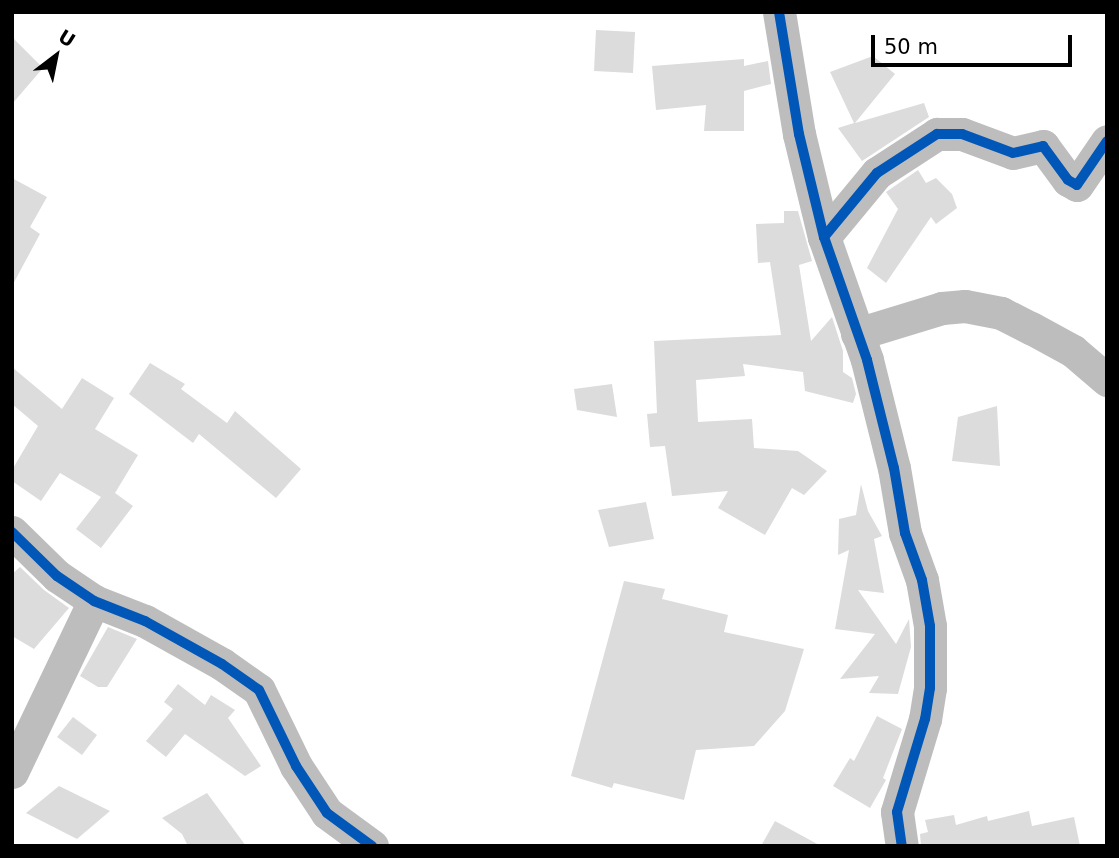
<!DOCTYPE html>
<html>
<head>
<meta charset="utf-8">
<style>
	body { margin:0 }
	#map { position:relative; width:1119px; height:858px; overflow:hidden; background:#fff; font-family:"DejaVu Sans",sans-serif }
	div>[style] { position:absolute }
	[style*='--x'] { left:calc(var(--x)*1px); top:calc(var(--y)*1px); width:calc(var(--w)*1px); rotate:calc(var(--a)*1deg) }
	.building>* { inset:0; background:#dcdcdc }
	.minor>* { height:33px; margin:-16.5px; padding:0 16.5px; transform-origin:16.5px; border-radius:16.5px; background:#bdbdbd }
	.cycleway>* { height:10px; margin:-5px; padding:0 5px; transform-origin:5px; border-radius:5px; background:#0057b8 }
	span { translate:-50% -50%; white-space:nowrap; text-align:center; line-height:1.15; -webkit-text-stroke:5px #fff; paint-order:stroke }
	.frame { position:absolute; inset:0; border:14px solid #000; pointer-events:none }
	.north { position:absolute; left:21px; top:21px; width:70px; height:70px; -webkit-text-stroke:5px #fff; paint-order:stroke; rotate:32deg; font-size:19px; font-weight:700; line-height:28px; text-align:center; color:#000 }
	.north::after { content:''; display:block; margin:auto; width:24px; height:32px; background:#000; clip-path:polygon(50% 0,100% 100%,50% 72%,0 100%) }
	.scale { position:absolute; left:871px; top:35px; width:201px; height:32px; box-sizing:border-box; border:4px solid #000; border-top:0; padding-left:9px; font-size:21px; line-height:24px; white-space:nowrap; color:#000; -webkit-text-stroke:5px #fff; paint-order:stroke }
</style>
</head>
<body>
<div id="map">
	<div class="building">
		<div style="clip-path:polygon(596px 30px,635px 32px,633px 73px,594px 71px)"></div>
		<div style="clip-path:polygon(12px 37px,43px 68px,12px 104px)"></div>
		<div style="clip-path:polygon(873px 56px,895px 74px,855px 123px,924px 103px,929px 117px,862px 161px,838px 128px,854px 123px,830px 72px)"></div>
		<div style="clip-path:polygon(744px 59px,744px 66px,768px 61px,771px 84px,744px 91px,744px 131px,704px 131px,706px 105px,656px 110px,652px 66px)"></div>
		<div style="clip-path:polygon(918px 170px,926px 183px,936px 178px,952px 194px,957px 208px,936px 224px,931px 217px,886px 283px,867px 268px,898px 209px,886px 192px)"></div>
		<div style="clip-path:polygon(12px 178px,47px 197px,30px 227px,40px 234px,12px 286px)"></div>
		<div style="clip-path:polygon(784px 211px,798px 211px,812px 261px,799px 265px,811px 341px,832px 317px,843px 351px,843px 372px,852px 378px,856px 394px,853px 403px,805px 391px,803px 372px,743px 364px,745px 376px,696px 380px,698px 422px,752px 419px,754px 448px,798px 451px,827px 471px,804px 495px,792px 488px,765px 535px,718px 508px,728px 491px,672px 496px,665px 446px,650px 447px,647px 414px,657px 413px,654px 341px,781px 335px,770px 262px,758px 263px,756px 224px,784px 223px)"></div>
		<div style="clip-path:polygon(150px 363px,185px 384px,181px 389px,227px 423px,235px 411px,301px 469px,276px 498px,199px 434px,193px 443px,129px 394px)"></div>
		<div style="clip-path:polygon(12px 367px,62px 409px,82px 378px,114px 398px,95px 429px,138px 455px,115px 493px,133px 506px,101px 548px,76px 529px,101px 497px,60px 473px,41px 501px,12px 481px,12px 470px,38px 426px,12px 404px)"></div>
		<div style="clip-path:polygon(612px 384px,617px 417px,577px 410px,574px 389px)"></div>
		<div style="clip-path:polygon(997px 406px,1000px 466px,952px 461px,958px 417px)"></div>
		<div style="clip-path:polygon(861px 484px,868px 511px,882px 536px,874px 539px,884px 593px,858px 590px,896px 644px,909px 619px,911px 647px,898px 694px,869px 693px,879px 676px,840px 679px,875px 634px,835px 629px,849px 550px,838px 555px,839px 519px,856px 515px)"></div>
		<div style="clip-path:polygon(646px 502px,654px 539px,609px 547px,598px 510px)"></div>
		<div style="clip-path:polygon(20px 567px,44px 590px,69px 608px,34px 649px,12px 636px,12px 574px)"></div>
		<div style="clip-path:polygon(624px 581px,665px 589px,662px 599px,728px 615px,724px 632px,804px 649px,785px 711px,754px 746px,696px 750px,684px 800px,614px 783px,612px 788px,571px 776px)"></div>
		<div style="clip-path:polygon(108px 627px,137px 639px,107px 687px,98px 687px,80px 676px)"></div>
		<div style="clip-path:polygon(178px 684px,205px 705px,211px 695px,235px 710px,228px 718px,261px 766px,245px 776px,185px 734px,166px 757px,146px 741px,173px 709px,164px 702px)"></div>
		<div style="clip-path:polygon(877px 716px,902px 729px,883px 778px,886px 780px,870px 808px,833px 786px,850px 758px,854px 761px)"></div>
		<div style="clip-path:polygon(73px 717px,97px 735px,82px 755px,57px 737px)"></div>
		<div style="clip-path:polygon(59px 786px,110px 811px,77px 839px,26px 813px)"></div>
		<div style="clip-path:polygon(207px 793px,246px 846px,188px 846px,182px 834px,162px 818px)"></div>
		<div style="clip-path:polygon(1029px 811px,1032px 826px,1074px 817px,1080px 846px,921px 846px,920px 834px,928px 832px,925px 820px,954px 815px,956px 825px,987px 816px,988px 821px)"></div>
		<div style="clip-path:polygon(775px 821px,821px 846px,761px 846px)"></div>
	</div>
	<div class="minor">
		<div style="--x:779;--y:12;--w:124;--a:80.7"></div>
		<div style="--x:799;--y:134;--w:106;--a:76.4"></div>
		<div style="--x:824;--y:237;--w:130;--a:70.7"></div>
		<div style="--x:867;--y:360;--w:111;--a:76"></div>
		<div style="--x:894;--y:468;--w:66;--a:80.4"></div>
		<div style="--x:905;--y:533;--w:50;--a:70.1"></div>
		<div style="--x:922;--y:580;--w:47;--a:80.1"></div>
		<div style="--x:930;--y:626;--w:62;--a:90"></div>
		<div style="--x:930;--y:688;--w:31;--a:99"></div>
		<div style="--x:925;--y:719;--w:97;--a:106.8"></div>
		<div style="--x:897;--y:812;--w:34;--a:82"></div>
		<div style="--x:824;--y:237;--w:83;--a:-50.4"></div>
		<div style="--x:877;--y:173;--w:72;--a:-33"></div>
		<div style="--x:937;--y:134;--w:25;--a:0"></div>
		<div style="--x:962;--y:134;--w:54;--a:20.4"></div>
		<div style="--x:1013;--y:153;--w:31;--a:-13"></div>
		<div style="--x:1043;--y:146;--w:42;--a:53.7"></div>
		<div style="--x:1068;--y:180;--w:10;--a:29"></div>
		<div style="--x:1077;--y:185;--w:53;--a:-55.7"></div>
		<div style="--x:857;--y:334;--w:89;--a:-17"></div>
		<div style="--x:942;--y:308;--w:23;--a:-5"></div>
		<div style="--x:965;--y:306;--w:37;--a:11"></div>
		<div style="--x:1001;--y:313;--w:34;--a:27"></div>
		<div style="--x:1031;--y:328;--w:48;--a:28.7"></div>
		<div style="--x:1073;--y:351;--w:45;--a:40.5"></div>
		<div style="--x:12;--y:532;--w:63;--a:44.4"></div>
		<div style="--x:57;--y:576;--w:45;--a:34"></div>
		<div style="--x:94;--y:601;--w:55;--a:21.4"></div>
		<div style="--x:145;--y:621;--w:88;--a:29.2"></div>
		<div style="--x:222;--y:664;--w:45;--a:35.1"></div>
		<div style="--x:259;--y:690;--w:85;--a:64"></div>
		<div style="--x:296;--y:766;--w:56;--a:56.6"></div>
		<div style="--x:327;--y:813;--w:56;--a:36.3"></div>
		<div style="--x:12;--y:772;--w:190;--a:-64.4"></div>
	</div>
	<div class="cycleway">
		<div style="--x:779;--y:12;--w:124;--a:80.7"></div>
		<div style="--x:799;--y:134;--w:106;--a:76.4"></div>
		<div style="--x:824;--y:237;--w:130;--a:70.7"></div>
		<div style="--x:867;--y:360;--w:111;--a:76"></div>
		<div style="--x:894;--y:468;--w:66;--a:80.4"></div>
		<div style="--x:905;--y:533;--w:50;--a:70.1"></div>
		<div style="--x:922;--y:580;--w:47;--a:80.1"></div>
		<div style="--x:930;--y:626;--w:62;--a:90"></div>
		<div style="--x:930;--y:688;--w:31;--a:99"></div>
		<div style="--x:925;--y:719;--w:97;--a:106.8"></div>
		<div style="--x:897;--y:812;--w:34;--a:82"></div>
		<div style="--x:824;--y:237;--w:83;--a:-50.4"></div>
		<div style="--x:877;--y:173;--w:72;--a:-33"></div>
		<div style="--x:937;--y:134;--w:25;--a:0"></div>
		<div style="--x:962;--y:134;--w:54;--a:20.4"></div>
		<div style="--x:1013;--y:153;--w:31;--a:-13"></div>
		<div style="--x:1043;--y:146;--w:42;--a:53.7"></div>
		<div style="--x:1068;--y:180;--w:10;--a:29"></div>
		<div style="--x:1077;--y:185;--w:53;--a:-55.7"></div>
		<div style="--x:12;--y:532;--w:63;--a:44.4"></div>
		<div style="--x:57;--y:576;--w:45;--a:34"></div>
		<div style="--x:94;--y:601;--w:55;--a:21.4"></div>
		<div style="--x:145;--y:621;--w:88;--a:29.2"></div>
		<div style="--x:222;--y:664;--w:45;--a:35.1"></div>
		<div style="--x:259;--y:690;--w:85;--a:64"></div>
		<div style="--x:296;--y:766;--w:56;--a:56.6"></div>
		<div style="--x:327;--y:813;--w:56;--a:36.3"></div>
	</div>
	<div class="frame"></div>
	<div class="north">U</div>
	<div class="scale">50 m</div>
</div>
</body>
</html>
